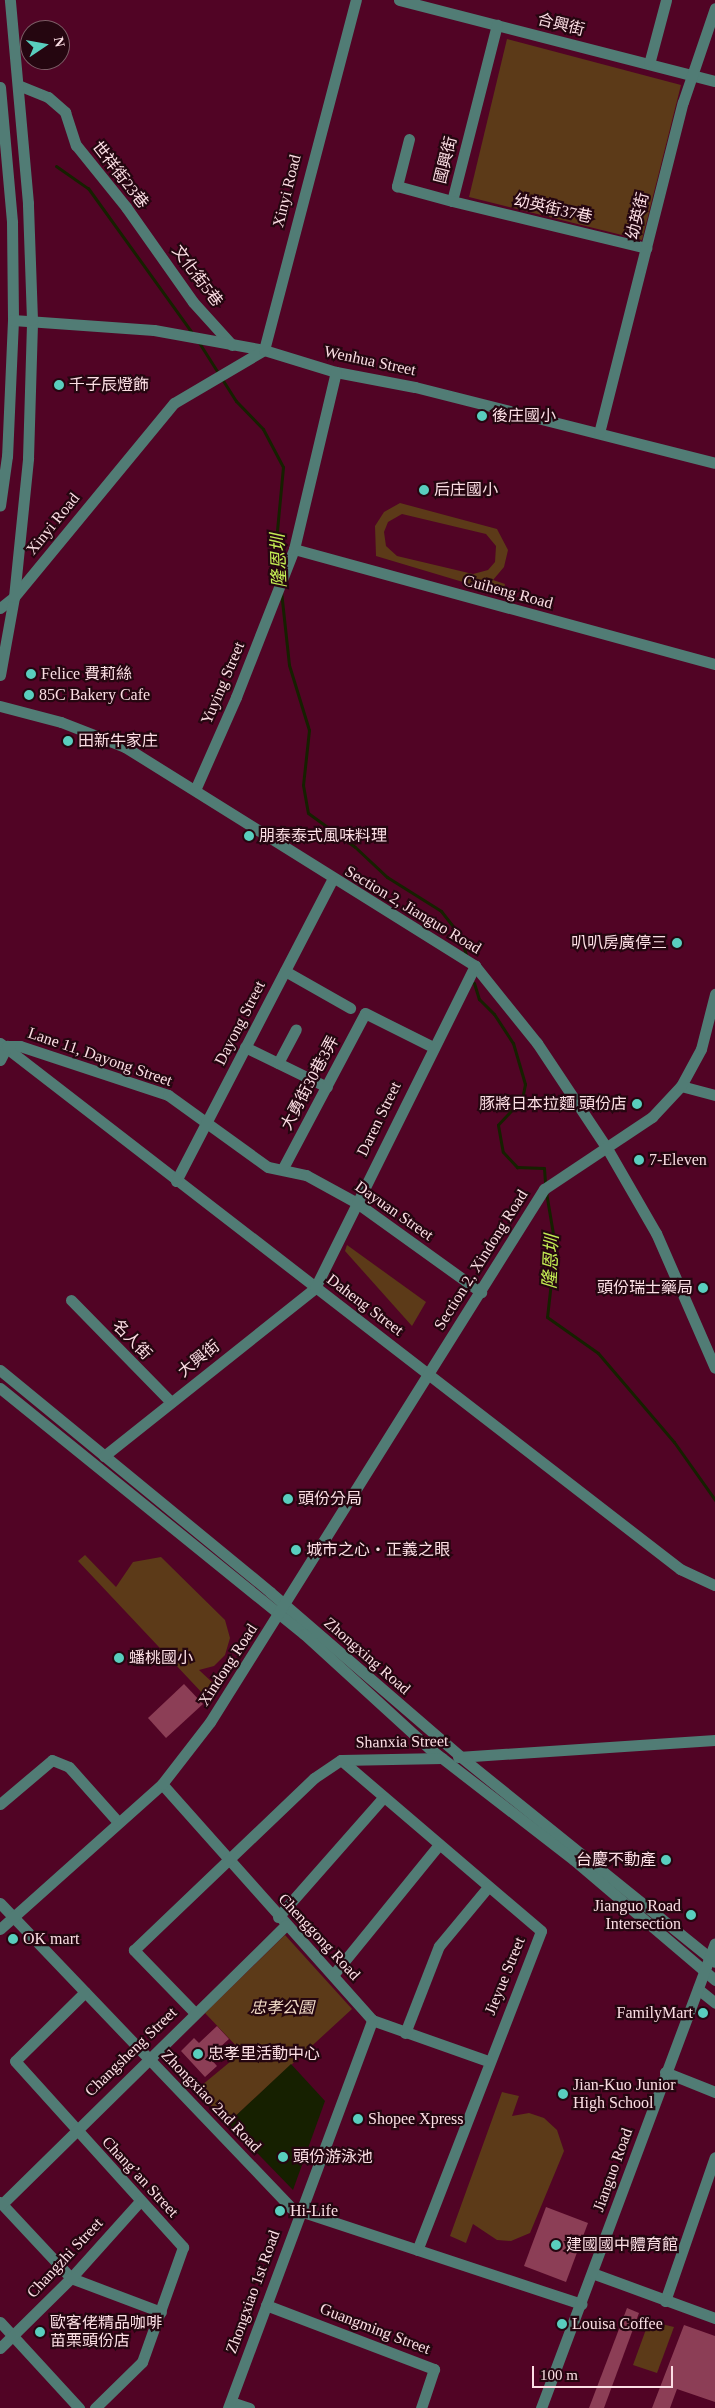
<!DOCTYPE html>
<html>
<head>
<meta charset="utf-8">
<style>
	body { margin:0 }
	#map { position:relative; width:715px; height:2408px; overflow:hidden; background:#510425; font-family:"Times New Roman","Noto Sans TC",serif }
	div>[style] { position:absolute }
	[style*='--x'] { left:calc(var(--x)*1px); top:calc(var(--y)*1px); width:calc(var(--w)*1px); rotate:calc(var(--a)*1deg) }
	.green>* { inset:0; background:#5c3a18 }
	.water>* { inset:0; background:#162000 }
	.stream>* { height:3px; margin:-1.5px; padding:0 1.5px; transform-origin:1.5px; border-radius:1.5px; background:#162000 }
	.building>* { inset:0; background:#8c3e56 }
	.minor>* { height:11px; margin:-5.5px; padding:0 5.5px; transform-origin:5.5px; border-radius:5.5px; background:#517c75 }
	.dots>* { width:14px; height:14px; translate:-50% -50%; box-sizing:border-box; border:2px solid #250610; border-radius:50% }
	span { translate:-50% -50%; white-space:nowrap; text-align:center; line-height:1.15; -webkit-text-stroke:4.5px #250610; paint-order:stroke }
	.street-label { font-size:16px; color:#fbdee4 }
	.poi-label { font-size:16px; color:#fbdee4 }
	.left { translate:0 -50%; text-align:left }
	.right { translate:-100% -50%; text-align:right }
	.park-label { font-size:16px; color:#f2dbc7; font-style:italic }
	.water-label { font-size:18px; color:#c3ec53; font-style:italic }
	.north { position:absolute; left:20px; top:20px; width:50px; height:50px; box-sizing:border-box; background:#250610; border:1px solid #7b5c65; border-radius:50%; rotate:78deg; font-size:14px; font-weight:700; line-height:20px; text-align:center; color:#fbdee4 }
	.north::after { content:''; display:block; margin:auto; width:18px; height:22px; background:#59cebe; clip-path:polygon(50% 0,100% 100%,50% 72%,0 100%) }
	.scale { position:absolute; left:532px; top:2366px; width:141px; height:22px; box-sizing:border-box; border:2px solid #fbdee4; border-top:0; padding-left:6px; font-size:15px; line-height:18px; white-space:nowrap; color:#fbdee4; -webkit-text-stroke:4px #250610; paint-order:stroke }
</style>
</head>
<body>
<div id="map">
	<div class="green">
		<div style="clip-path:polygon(507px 39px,681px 85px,642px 240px,469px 197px)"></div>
		<div style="clip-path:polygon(evenodd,400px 503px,497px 529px,508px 550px,504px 567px,493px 580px,505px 584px,503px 594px,376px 556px,375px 526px,384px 512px,400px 503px,402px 514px,486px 534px,496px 546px,495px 562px,488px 570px,473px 574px,397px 556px,386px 546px,384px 532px,388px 522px,402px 514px)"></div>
		<div style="clip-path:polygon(347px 1245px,426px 1302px,412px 1326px,345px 1251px)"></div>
		<div style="clip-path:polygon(85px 1555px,116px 1587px,133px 1562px,161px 1557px,225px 1620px,230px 1638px,225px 1655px,214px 1666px,199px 1670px,213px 1683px,205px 1696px,78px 1561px)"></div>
		<div style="clip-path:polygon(285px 1935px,352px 2009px,228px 2123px,196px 2090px,242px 2052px,205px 2013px)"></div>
		<div style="clip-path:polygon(502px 2092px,519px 2096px,512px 2116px,529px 2113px,544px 2118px,557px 2130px,564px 2151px,530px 2233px,511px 2241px,497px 2240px,473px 2224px,466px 2243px,450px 2236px)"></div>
		<div style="clip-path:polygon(649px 2321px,674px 2327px,657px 2373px,633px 2365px)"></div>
	</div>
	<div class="water">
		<div style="clip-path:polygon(291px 2064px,325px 2101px,293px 2190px,228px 2123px)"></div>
	</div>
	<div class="stream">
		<div style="--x:56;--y:166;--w:39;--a:35"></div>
		<div style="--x:88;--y:188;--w:180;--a:54.3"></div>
		<div style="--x:198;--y:341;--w:71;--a:57.7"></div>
		<div style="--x:236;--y:401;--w:39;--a:46"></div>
		<div style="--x:263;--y:429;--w:43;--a:62.2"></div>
		<div style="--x:283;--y:467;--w:85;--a:95.4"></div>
		<div style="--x:275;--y:552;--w:23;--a:80"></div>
		<div style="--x:281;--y:591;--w:74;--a:83.8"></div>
		<div style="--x:289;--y:665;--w:68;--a:72.9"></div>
		<div style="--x:309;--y:730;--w:55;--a:96.2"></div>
		<div style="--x:303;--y:785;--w:28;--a:80"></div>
		<div style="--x:308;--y:813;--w:58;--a:35.9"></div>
		<div style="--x:355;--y:847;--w:44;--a:43.2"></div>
		<div style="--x:387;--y:877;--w:64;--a:32.2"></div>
		<div style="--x:441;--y:911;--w:31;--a:52"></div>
		<div style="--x:460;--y:935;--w:21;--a:73"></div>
		<div style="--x:474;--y:983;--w:17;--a:73"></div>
		<div style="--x:479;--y:999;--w:21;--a:45"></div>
		<div style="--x:494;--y:1014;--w:35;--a:57"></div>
		<div style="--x:513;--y:1043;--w:43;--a:73.7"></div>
		<div style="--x:525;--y:1084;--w:15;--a:101"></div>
		<div style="--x:522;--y:1099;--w:35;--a:133"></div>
		<div style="--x:498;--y:1125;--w:27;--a:80"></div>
		<div style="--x:503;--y:1152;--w:21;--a:47"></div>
		<div style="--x:517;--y:1167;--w:27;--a:2"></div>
		<div style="--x:544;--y:1168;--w:15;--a:86"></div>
		<div style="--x:546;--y:1192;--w:55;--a:80.5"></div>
		<div style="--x:555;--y:1246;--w:71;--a:96.4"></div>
		<div style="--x:547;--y:1317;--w:62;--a:35.2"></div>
		<div style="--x:598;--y:1353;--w:117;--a:49.5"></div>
		<div style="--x:674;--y:1442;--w:71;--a:54.7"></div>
	</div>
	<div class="building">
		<div style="clip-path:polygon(184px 1684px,203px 1704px,166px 1738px,148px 1718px)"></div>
		<div style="clip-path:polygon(217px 2026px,229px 2039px,209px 2057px,217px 2066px,205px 2077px,181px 2051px,194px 2038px,199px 2043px)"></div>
		<div style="clip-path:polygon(546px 2207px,588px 2223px,566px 2282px,524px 2266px)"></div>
		<div style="clip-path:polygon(627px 2308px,639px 2313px,604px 2408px,589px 2408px)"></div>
		<div style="clip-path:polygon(684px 2325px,715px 2336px,715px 2402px,677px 2389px,670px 2408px,652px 2408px)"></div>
	</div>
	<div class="minor">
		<div style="--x:399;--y:0;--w:326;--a:14.4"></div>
		<div style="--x:649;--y:64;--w:66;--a:-75.1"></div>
		<div style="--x:18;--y:85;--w:32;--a:22"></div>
		<div style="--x:48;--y:97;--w:23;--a:41"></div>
		<div style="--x:65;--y:112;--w:35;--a:72"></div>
		<div style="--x:76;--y:145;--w:80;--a:51.1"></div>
		<div style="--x:126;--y:207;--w:116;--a:54.8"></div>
		<div style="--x:193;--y:302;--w:58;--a:47.8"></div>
		<div style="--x:0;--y:87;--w:136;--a:84.9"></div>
		<div style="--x:12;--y:222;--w:98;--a:89.4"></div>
		<div style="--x:13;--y:320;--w:136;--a:92.5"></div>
		<div style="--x:7;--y:456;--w:50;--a:98"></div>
		<div style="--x:409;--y:139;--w:49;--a:104.3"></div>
		<div style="--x:397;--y:186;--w:57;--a:15.3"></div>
		<div style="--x:452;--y:201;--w:182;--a:-75.7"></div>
		<div style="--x:452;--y:201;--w:200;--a:13.6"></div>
		<div style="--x:13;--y:320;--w:141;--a:4.1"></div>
		<div style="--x:154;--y:330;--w:112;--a:10.3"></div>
		<div style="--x:264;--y:350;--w:75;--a:17"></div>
		<div style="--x:336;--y:372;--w:80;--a:10.8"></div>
		<div style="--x:415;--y:387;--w:309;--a:14.2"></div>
		<div style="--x:599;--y:433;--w:341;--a:-75.8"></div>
		<div style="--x:683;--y:102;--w:99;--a:-71.2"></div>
		<div style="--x:294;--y:549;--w:436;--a:15.3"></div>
		<div style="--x:0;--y:608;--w:18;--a:-38"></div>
		<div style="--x:14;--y:597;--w:251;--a:-50.5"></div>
		<div style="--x:174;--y:403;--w:104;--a:-30.5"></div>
		<div style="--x:264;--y:350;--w:362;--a:-75.3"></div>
		<div style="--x:0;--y:675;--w:79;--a:-79.8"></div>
		<div style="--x:14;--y:597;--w:140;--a:-84.2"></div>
		<div style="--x:28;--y:458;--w:138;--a:-88.3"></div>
		<div style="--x:32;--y:320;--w:117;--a:-92"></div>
		<div style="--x:28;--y:203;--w:204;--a:-95.1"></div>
		<div style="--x:0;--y:706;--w:63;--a:14.7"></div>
		<div style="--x:61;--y:722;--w:69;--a:21.3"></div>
		<div style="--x:125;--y:747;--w:413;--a:32"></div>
		<div style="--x:475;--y:966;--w:99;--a:51.2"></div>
		<div style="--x:537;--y:1043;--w:128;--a:56.4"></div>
		<div style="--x:608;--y:1150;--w:96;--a:60"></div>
		<div style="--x:656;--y:1233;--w:147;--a:66.4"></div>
		<div style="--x:195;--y:790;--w:102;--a:-66.2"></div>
		<div style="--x:236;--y:697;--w:159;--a:-68.6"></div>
		<div style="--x:294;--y:549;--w:182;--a:-76.7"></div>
		<div style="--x:285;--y:971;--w:75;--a:29.6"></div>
		<div style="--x:0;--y:1043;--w:860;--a:37.72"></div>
		<div style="--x:680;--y:1569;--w:38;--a:25"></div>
		<div style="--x:245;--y:1047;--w:91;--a:26"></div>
		<div style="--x:0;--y:1060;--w:16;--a:-63"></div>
		<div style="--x:7;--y:1046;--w:13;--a:0"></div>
		<div style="--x:20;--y:1046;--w:156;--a:18.3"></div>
		<div style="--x:168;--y:1095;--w:123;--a:35.8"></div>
		<div style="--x:268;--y:1167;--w:39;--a:12"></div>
		<div style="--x:306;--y:1175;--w:58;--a:28.8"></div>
		<div style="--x:357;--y:1203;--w:153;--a:35.7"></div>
		<div style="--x:278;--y:1063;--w:38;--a:-62"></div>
		<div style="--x:681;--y:1086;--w:35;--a:15"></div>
		<div style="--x:283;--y:1168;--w:175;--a:-62.1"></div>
		<div style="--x:365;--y:1013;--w:76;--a:26.6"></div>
		<div style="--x:176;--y:1181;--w:339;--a:-62.6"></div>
		<div style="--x:71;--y:1300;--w:143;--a:45.6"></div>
		<div style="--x:0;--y:1370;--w:350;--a:39.4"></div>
		<div style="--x:270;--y:1592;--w:252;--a:40.8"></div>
		<div style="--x:461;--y:1757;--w:326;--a:38.9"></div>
		<div style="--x:0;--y:1388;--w:391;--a:39"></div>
		<div style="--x:304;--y:1634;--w:169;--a:42.4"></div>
		<div style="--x:429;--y:1748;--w:183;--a:37.7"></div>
		<div style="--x:574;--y:1860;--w:185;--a:40.4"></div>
		<div style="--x:104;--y:1456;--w:270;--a:-38.5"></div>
		<div style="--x:315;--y:1288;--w:360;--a:-63.6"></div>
		<div style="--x:458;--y:1757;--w:258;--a:-3.8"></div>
		<div style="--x:341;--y:1760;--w:263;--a:40.5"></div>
		<div style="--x:541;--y:1931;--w:342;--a:111.2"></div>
		<div style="--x:162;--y:1784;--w:316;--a:48.3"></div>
		<div style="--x:372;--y:2020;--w:123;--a:19.5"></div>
		<div style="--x:0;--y:1804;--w:68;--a:-40.2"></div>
		<div style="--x:52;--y:1760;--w:18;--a:22"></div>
		<div style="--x:69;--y:1767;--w:74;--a:48.3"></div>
		<div style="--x:0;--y:1903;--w:422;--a:46.3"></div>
		<div style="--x:291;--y:2208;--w:306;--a:18.3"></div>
		<div style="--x:278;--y:1917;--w:157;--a:-48.6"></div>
		<div style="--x:0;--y:1929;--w:217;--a:-41.8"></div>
		<div style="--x:162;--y:1784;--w:78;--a:-52.3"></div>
		<div style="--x:210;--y:1722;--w:629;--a:-57.93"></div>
		<div style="--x:544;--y:1189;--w:130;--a:-33.7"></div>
		<div style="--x:652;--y:1117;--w:42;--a:-46.9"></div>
		<div style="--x:681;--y:1086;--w:42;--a:-61.6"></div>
		<div style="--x:701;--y:1049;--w:57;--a:-75.7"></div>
		<div style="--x:333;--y:1975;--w:166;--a:-50.9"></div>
		<div style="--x:698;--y:1989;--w:22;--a:39"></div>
		<div style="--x:85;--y:1992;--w:98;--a:135.4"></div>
		<div style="--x:15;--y:2061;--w:251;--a:47.9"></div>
		<div style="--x:183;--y:2247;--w:122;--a:109.6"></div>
		<div style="--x:142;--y:2362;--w:66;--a:135.6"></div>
		<div style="--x:195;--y:2013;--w:88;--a:-134.1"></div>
		<div style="--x:134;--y:1950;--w:249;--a:-43.7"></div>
		<div style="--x:314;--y:1778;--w:32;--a:-34"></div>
		<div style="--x:341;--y:1760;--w:101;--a:-1.1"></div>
		<div style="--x:405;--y:2033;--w:93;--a:-68.7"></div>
		<div style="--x:439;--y:1946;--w:77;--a:-50.3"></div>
		<div style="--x:665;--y:2072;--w:54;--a:21.8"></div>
		<div style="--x:0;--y:2202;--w:104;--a:46.9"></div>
		<div style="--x:71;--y:2278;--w:96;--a:20.7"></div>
		<div style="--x:2;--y:2204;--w:398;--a:-44.5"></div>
		<div style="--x:592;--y:2273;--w:131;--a:20.1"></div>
		<div style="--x:665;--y:2301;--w:152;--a:-70.9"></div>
		<div style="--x:266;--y:2305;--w:180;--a:20.9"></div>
		<div style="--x:434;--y:2369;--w:41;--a:108.4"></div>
		<div style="--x:0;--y:2322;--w:117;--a:47.4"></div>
		<div style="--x:0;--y:2348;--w:100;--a:-44.6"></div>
		<div style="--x:71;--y:2278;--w:103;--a:-48.1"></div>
		<div style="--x:231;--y:2402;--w:19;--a:18"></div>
		<div style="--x:228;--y:2408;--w:414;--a:-69.6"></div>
		<div style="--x:541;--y:2408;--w:496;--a:-69.5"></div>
	</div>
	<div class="dots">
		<div style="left:59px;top:385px;background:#59cebe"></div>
		<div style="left:482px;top:416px;background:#59cebe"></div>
		<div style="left:424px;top:490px;background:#59cebe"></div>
		<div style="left:31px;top:674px;background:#59cebe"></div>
		<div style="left:29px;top:695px;background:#59cebe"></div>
		<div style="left:68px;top:741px;background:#59cebe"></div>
		<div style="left:249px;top:836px;background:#59cebe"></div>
		<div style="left:677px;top:943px;background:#59cebe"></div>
		<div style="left:637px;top:1104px;background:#59cebe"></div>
		<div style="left:639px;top:1160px;background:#59cebe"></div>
		<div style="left:703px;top:1288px;background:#59cebe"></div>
		<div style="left:288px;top:1499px;background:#59cebe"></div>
		<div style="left:296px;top:1550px;background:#59cebe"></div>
		<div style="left:119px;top:1658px;background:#59cebe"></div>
		<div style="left:666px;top:1860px;background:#59cebe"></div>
		<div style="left:691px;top:1915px;background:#59cebe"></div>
		<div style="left:13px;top:1939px;background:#59cebe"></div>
		<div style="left:703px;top:2013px;background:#59cebe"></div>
		<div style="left:198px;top:2054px;background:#59cebe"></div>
		<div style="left:563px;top:2094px;background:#59cebe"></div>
		<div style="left:358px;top:2119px;background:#59cebe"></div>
		<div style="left:283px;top:2157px;background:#59cebe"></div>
		<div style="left:280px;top:2211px;background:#59cebe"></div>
		<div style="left:556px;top:2245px;background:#59cebe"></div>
		<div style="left:562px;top:2324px;background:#59cebe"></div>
		<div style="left:40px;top:2332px;background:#59cebe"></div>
	</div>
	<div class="street-label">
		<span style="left:561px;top:25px;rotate:14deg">合興街</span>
		<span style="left:446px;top:160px;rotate:-76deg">國興街</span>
		<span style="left:120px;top:175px;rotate:52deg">世祥街23巷</span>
		<span style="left:287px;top:191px;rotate:-76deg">Xinyi Road</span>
		<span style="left:553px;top:209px;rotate:13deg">幼英街37巷</span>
		<span style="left:638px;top:216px;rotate:-76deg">幼英街</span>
		<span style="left:197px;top:276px;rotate:53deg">文化街5巷</span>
		<span style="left:370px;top:361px;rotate:12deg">Wenhua Street</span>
		<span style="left:53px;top:524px;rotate:-51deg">Xinyi Road</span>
		<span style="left:508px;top:592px;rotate:15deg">Cuiheng Road</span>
		<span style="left:223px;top:683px;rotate:-67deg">Yuying Street</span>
		<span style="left:413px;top:910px;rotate:31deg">Section 2, Jianguo Road</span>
		<span style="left:240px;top:1023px;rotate:-63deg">Dayong Street</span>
		<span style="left:100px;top:1057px;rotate:19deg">Lane 11, Dayong Street</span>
		<span style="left:310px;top:1083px;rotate:-62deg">大勇街30巷3弄</span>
		<span style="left:379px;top:1119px;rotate:-64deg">Daren Street</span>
		<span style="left:394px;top:1211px;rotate:35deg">Dayuan Street</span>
		<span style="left:481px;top:1260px;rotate:-58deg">Section 2, Xindong Road</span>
		<span style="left:365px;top:1305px;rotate:37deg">Daheng Street</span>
		<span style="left:132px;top:1340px;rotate:46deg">名人街</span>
		<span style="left:199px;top:1359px;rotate:-39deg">大興街</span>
		<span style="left:367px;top:1656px;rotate:41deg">Zhongxing Road</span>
		<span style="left:228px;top:1665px;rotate:-57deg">Xindong Road</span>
		<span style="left:402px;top:1742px;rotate:-1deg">Shanxia Street</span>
		<span style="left:319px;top:1937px;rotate:47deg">Chenggong Road</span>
		<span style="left:505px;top:1976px;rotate:-68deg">Jieyue Street</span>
		<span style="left:131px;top:2052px;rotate:-44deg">Changsheng Street</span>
		<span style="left:211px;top:2101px;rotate:46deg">Zhongxiao 2nd Road</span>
		<span style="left:613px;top:2170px;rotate:-70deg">Jianguo Road</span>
		<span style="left:140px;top:2177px;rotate:47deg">Chang’an Street</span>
		<span style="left:65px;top:2258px;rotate:-47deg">Changzhi Street</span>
		<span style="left:253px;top:2292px;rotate:-70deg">Zhongxiao 1st Road</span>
		<span style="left:375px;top:2329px;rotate:21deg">Guangming Street</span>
	</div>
	<div class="poi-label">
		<span class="left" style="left:69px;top:385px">千子辰燈飾</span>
		<span class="left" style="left:492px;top:416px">後庄國小</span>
		<span class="left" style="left:434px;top:490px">后庄國小</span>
		<span class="left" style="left:41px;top:674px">Felice 費莉絲</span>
		<span class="left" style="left:39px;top:695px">85C Bakery Cafe</span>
		<span class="left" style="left:78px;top:741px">田新牛家庄</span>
		<span class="left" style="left:259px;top:836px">朋泰泰式風味料理</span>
		<span class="right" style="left:667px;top:943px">叭叭房廣停三</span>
		<span class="right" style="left:627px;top:1104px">豚將日本拉麵 頭份店</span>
		<span class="left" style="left:649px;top:1160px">7-Eleven</span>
		<span class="right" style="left:693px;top:1288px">頭份瑞士藥局</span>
		<span class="left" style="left:298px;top:1499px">頭份分局</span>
		<span class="left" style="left:306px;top:1550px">城市之心‧正義之眼</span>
		<span class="left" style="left:129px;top:1658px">蟠桃國小</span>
		<span class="right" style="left:656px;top:1860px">台慶不動產</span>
		<span class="right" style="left:681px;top:1915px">Jianguo Road<br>Intersection</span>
		<span class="left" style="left:23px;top:1939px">OK mart</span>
		<span class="right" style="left:693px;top:2013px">FamilyMart</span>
		<span class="left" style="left:208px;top:2054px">忠孝里活動中心</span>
		<span class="left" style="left:573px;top:2094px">Jian-Kuo Junior<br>High School</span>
		<span class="left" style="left:368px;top:2119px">Shopee Xpress</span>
		<span class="left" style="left:293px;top:2157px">頭份游泳池</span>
		<span class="left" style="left:290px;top:2211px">Hi-Life</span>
		<span class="left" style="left:566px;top:2245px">建國國中體育館</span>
		<span class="left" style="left:50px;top:2332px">歐客佬精品咖啡<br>苗栗頭份店</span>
		<span class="left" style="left:572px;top:2324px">Louisa Coffee</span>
	</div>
	<div class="park-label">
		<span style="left:282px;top:2008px">忠孝公園</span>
	</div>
	<div class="water-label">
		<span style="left:279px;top:561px;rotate:-92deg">隆恩圳</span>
		<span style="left:551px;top:1262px;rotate:-87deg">隆恩圳</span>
	</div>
	<div class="north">N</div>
	<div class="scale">100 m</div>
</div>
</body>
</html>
